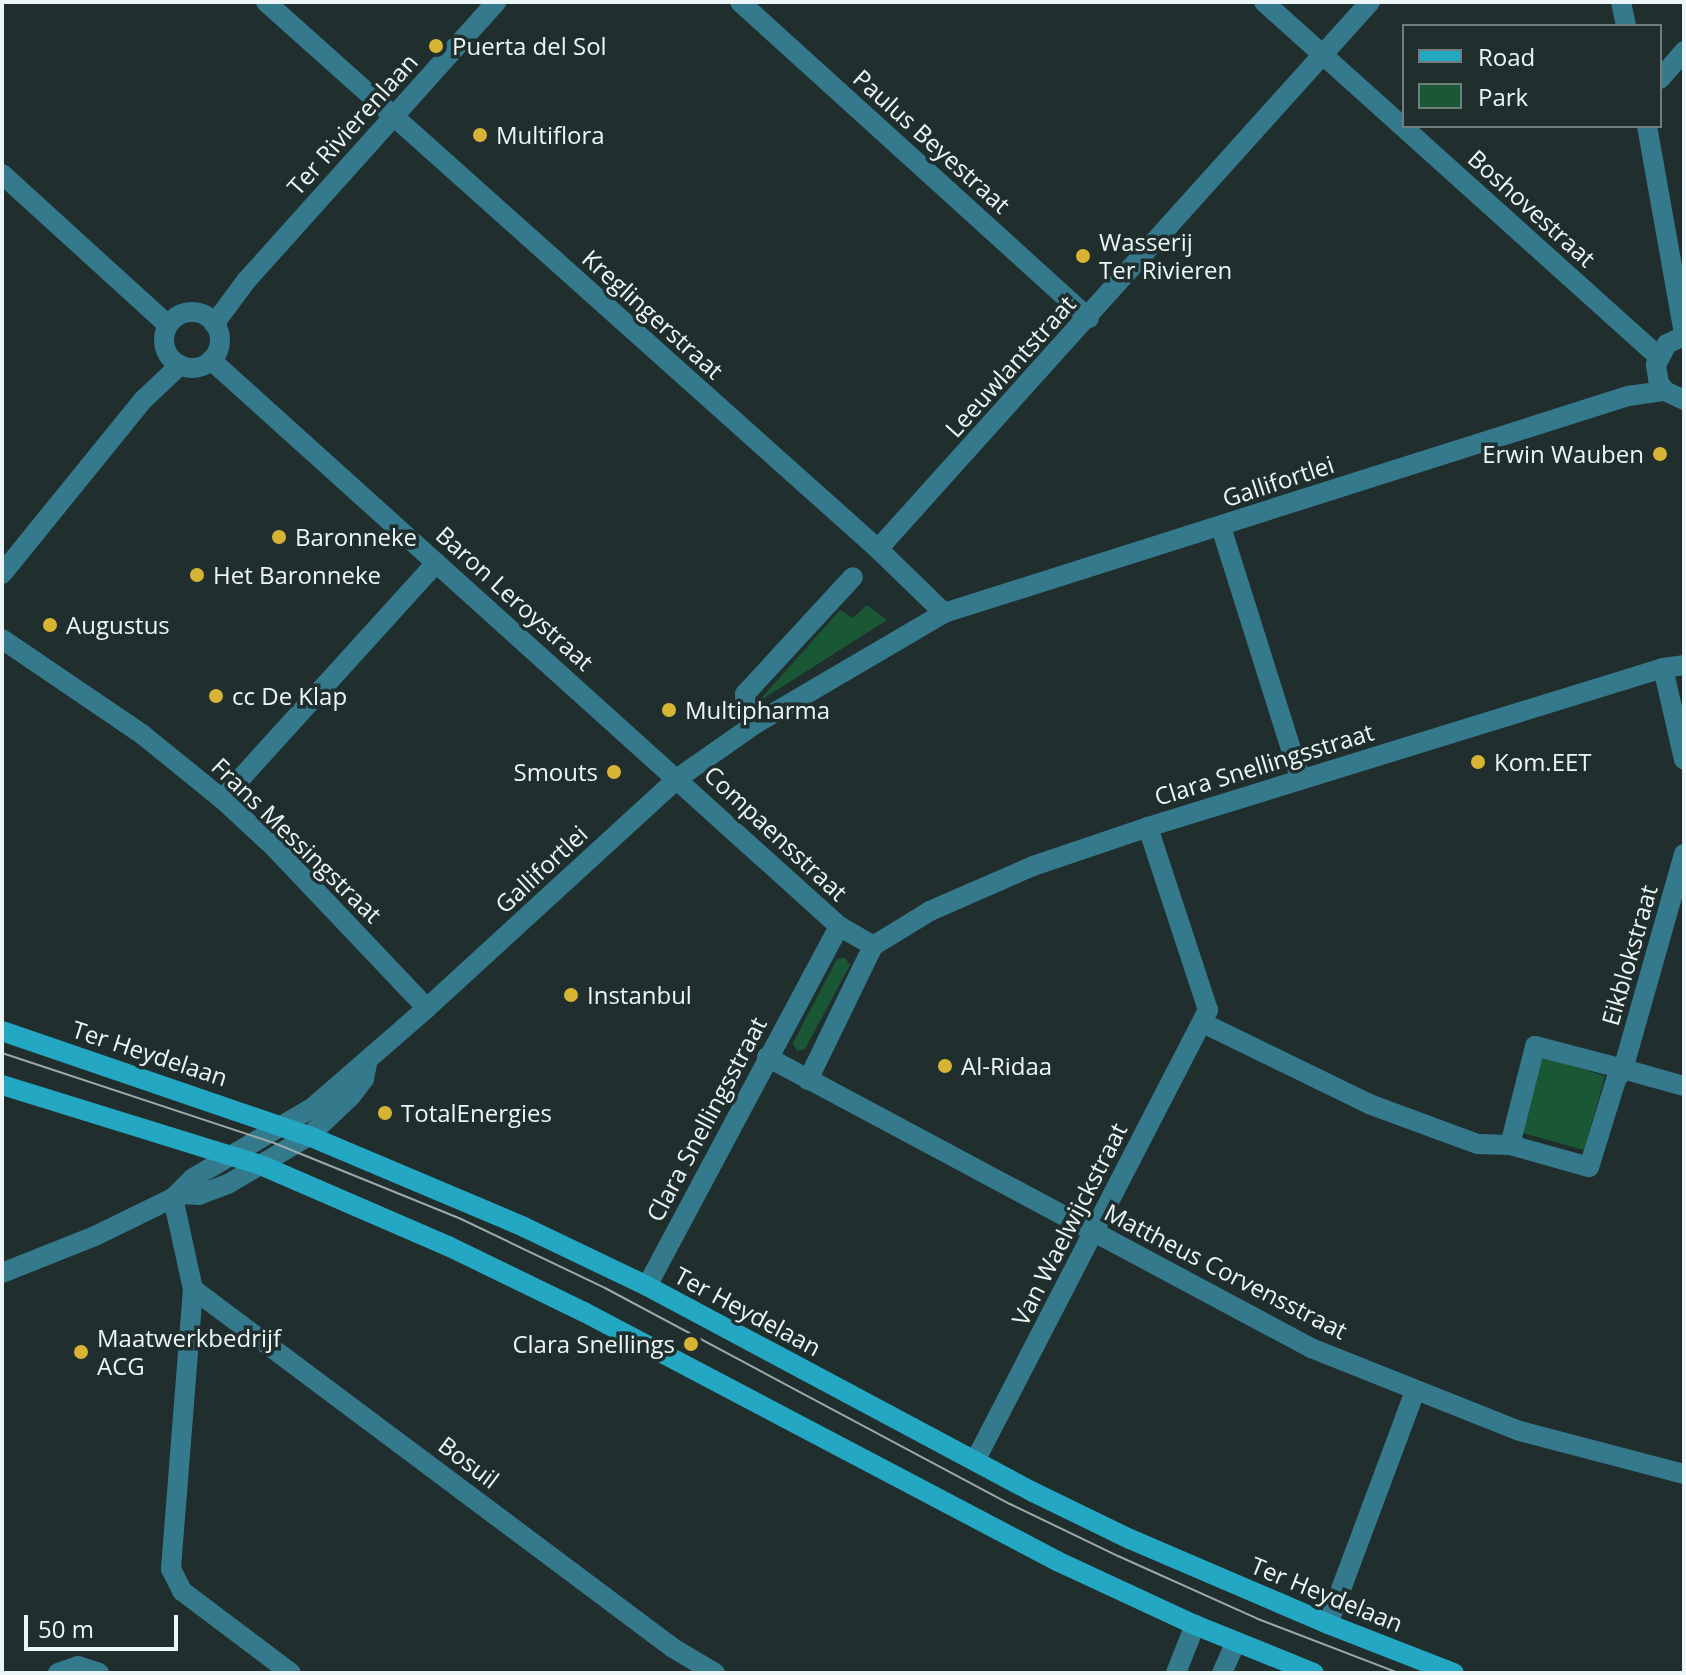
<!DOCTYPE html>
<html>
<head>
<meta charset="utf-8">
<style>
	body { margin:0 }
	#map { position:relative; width:1686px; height:1675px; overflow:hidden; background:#202e2e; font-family:"Open Sans",sans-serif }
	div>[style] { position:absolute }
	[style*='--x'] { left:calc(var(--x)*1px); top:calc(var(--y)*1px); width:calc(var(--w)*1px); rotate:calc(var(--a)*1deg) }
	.green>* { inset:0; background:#1a5835 }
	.street>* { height:20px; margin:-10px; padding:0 10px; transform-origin:10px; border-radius:10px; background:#357a8c }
	.street>.ring { margin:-10px; padding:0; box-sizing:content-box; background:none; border:20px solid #357a8c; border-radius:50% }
	.secondary>* { height:20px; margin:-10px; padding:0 10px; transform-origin:10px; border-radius:10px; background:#24a7c3 }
	.tram>* { height:2px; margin:-1px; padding:0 1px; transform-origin:1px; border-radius:1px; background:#9da8a8 }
	.dots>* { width:22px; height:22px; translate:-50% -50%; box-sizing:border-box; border:4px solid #202e2e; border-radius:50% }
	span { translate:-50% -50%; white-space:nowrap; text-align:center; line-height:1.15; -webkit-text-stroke:7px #202e2e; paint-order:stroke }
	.poi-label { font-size:24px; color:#edf6f6 }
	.left { translate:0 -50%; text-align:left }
	.right { translate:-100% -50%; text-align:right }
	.street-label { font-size:24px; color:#edf6f6 }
	.frame { position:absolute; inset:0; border:4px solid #edf6f6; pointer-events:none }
	.legend { position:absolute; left:1402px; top:24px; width:260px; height:104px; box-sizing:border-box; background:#202e2e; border:2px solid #727e7e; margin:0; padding:10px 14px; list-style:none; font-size:24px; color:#edf6f6 }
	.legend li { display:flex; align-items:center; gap:16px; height:40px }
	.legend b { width:40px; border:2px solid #727e7e }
	.scale { position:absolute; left:24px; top:1615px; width:154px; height:36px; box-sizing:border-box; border:4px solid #edf6f6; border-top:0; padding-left:10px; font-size:24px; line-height:28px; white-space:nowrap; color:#edf6f6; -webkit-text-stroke:6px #202e2e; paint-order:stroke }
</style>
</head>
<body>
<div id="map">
	<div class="green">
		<div style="clip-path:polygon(867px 605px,887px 620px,758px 702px,840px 610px,853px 618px)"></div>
		<div style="clip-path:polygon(845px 958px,850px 965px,805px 1049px,797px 1051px,793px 1043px,837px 959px)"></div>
		<div style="clip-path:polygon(1540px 1056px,1605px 1076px,1584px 1150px,1520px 1132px)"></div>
	</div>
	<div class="street">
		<div style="--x:266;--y:2;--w:821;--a:41.79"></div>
		<div style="--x:878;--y:549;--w:92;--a:44.1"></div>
		<div style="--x:740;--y:2;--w:471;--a:42.2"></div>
		<div style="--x:1264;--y:2;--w:531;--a:41.95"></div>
		<div style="--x:1621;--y:2;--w:25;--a:78"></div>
		<div style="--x:1660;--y:79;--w:37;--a:-49"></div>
		<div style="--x:1647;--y:126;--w:211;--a:79.9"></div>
		<div style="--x:2;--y:174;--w:224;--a:42.3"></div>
		<div class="ring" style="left:164px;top:312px;width:36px;height:36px"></div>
		<div style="--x:214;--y:324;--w:54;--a:-53.3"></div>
		<div style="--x:246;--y:281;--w:375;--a:-48.1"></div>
		<div style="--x:1684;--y:336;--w:19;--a:155"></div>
		<div style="--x:1667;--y:344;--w:24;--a:118"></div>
		<div style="--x:1656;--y:365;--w:18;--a:81"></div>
		<div style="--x:1659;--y:383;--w:10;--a:53"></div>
		<div style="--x:1665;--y:391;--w:21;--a:25"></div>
		<div style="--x:211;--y:360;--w:845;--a:42.03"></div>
		<div style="--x:839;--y:926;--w:39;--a:30"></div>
		<div style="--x:873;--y:946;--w:67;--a:-31.6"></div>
		<div style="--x:930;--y:911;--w:112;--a:-23.6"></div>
		<div style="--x:1033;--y:866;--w:121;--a:-18.7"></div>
		<div style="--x:1148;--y:827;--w:539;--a:-17.16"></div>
		<div style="--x:1663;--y:668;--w:21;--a:-8"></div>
		<div style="--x:1221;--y:527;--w:265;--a:72.5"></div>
		<div style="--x:878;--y:549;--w:736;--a:-48.03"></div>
		<div style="--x:2;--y:574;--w:224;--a:-51"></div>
		<div style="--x:143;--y:400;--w:51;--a:-43.4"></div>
		<div style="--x:2;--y:639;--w:171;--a:34.2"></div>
		<div style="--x:143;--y:735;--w:102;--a:39"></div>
		<div style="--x:222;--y:799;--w:71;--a:42.7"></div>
		<div style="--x:274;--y:847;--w:222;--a:46.5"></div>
		<div style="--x:1663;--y:668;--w:94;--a:77.1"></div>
		<div style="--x:755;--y:724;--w:17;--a:-121"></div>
		<div style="--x:746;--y:709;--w:15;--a:-94"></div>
		<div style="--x:745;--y:694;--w:159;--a:-47.3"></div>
		<div style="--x:222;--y:799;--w:319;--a:-47.8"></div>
		<div style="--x:1684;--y:854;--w:223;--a:105.8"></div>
		<div style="--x:1623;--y:1069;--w:13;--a:122"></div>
		<div style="--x:1616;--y:1080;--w:91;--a:107.2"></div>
		<div style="--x:1589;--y:1167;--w:82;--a:-164.4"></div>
		<div style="--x:1510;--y:1145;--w:102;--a:-75.8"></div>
		<div style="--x:1535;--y:1046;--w:91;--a:14.6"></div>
		<div style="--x:1623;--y:1069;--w:63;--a:15.6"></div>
		<div style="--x:1203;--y:1023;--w:185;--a:26"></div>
		<div style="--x:1369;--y:1104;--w:116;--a:20.2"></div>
		<div style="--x:1478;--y:1144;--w:32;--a:2"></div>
		<div style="--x:767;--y:1057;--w:617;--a:28.14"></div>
		<div style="--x:1311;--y:1348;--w:225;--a:21.7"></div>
		<div style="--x:1520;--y:1431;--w:170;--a:14.7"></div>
		<div style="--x:808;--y:1080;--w:149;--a:-64.1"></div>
		<div style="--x:180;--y:1194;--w:19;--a:3"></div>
		<div style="--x:199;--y:1195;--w:31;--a:-21"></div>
		<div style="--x:228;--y:1184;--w:94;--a:-30.7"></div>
		<div style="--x:309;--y:1136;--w:58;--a:-43.6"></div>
		<div style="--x:351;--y:1096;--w:21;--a:-53"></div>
		<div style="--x:364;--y:1079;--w:15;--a:-79"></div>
		<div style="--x:173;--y:1198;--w:93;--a:77.6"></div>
		<div style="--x:193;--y:1289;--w:599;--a:36.79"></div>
		<div style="--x:673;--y:1648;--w:49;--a:30.8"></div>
		<div style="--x:2;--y:1273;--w:100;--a:-21.7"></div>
		<div style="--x:95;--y:1236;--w:87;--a:-26"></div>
		<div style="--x:173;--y:1198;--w:28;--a:-45"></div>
		<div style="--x:193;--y:1178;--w:138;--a:-30.5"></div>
		<div style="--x:312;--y:1108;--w:152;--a:-41"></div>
		<div style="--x:427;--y:1008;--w:340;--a:-42.5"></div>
		<div style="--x:678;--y:778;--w:94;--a:-35"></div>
		<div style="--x:755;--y:724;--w:219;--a:-30.4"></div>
		<div style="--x:944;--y:613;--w:718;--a:-17.6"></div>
		<div style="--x:1628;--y:396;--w:37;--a:-8"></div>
		<div style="--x:647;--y:1286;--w:408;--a:-61.9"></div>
		<div style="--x:193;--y:1289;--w:281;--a:94.5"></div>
		<div style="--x:171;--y:1569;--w:25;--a:63"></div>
		<div style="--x:182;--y:1591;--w:136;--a:37"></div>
		<div style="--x:975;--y:1461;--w:508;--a:-62.68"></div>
		<div style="--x:1208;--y:1010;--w:193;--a:-108.2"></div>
		<div style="--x:1328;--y:1624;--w:249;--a:-69.5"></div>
		<div style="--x:58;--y:1673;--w:21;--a:-19"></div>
		<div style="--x:78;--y:1666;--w:22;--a:18"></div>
		<div style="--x:1176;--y:1673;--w:52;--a:-68.4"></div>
		<div style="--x:1222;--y:1673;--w:34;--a:-66"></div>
	</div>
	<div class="secondary">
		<div style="--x:2;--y:1031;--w:324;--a:18.9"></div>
		<div style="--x:309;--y:1136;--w:233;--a:22.9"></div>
		<div style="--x:524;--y:1227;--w:136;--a:25.6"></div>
		<div style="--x:647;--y:1286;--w:438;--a:28.1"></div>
		<div style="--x:1033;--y:1492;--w:108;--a:25.9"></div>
		<div style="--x:1130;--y:1539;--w:215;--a:23.2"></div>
		<div style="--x:1328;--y:1624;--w:135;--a:21.3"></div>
		<div style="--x:2;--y:1085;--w:273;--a:17.2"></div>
		<div style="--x:263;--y:1166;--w:202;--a:23.4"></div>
		<div style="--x:448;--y:1246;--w:151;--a:25.9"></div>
		<div style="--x:584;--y:1312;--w:535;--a:27.76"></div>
		<div style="--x:1057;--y:1561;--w:152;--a:24.9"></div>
		<div style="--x:1195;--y:1625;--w:128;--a:22"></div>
	</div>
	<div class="tram">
		<div style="--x:2;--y:1053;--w:287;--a:18.3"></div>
		<div style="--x:274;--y:1143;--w:202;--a:22.1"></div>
		<div style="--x:461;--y:1219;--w:160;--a:25.6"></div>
		<div style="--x:605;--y:1288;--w:459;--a:28.1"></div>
		<div style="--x:1010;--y:1504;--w:120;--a:25.7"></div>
		<div style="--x:1118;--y:1556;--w:154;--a:24.2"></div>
		<div style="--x:1258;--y:1619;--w:151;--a:21"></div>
	</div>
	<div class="dots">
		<div style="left:436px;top:46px;background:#d8b434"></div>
		<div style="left:480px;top:135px;background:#d8b434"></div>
		<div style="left:1083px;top:256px;background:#d8b434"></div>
		<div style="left:1660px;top:454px;background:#d8b434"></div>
		<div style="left:279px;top:537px;background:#d8b434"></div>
		<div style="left:197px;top:575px;background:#d8b434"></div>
		<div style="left:50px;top:625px;background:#d8b434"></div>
		<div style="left:216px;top:696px;background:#d8b434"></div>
		<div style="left:669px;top:710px;background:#d8b434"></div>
		<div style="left:1478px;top:762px;background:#d8b434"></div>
		<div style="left:614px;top:772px;background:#d8b434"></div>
		<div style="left:571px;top:995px;background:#d8b434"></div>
		<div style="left:945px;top:1066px;background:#d8b434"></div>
		<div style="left:385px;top:1113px;background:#d8b434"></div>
		<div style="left:691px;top:1344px;background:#d8b434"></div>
		<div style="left:81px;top:1352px;background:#d8b434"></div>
	</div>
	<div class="poi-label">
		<span class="left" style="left:452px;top:46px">Puerta del Sol</span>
		<span class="left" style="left:496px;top:135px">Multiflora</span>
		<span class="left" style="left:1099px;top:256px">Wasserij<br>Ter Rivieren</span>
		<span class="right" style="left:1644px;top:454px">Erwin Wauben</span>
		<span class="left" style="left:295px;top:537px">Baronneke</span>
		<span class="left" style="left:213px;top:575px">Het Baronneke</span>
		<span class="left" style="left:66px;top:625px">Augustus</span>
		<span class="left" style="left:232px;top:696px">cc De Klap</span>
		<span class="left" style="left:685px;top:710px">Multipharma</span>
		<span class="left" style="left:1494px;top:762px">Kom.EET</span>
		<span class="right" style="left:598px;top:772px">Smouts</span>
		<span class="left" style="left:587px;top:995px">Instanbul</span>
		<span class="left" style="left:961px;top:1066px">Al-Ridaa</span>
		<span class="left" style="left:401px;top:1113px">TotalEnergies</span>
		<span class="left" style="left:97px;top:1352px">Maatwerkbedrijf<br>ACG</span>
		<span class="right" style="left:675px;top:1344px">Clara Snellings</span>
	</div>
	<div class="street-label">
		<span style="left:352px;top:124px;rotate:-48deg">Ter Rivierenlaan</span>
		<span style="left:932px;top:141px;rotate:42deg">Paulus Beyestraat</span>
		<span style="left:1532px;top:208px;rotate:42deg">Boshovestraat</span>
		<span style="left:653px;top:314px;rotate:42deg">Kreglingerstraat</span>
		<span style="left:1010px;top:366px;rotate:-48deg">Leeuwlantstraat</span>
		<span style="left:1278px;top:481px;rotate:-18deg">Gallifortlei</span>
		<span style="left:515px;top:598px;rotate:42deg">Baron Leroystraat</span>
		<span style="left:1264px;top:764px;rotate:-17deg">Clara Snellingsstraat</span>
		<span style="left:776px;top:833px;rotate:43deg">Compaensstraat</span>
		<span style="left:297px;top:840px;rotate:44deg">Frans Messingstraat</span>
		<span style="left:541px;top:869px;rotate:-43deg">Gallifortlei</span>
		<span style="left:1629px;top:955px;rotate:-74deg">Eikblokstraat</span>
		<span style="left:150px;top:1053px;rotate:18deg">Ter Heydelaan</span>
		<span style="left:706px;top:1119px;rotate:-62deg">Clara Snellingsstraat</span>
		<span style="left:1069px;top:1224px;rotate:-63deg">Van Waelwijckstraat</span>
		<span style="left:1226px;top:1271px;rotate:27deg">Mattheus Corvensstraat</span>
		<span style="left:748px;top:1311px;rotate:28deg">Ter Heydelaan</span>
		<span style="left:469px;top:1462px;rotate:37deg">Bosuil</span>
		<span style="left:1327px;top:1594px;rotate:22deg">Ter Heydelaan</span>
	</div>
	<div class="frame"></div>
	<ul class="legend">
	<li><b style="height:10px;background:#24a7c3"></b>Road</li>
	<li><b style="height:22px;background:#1a5835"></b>Park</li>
	</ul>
	<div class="scale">50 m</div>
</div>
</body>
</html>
